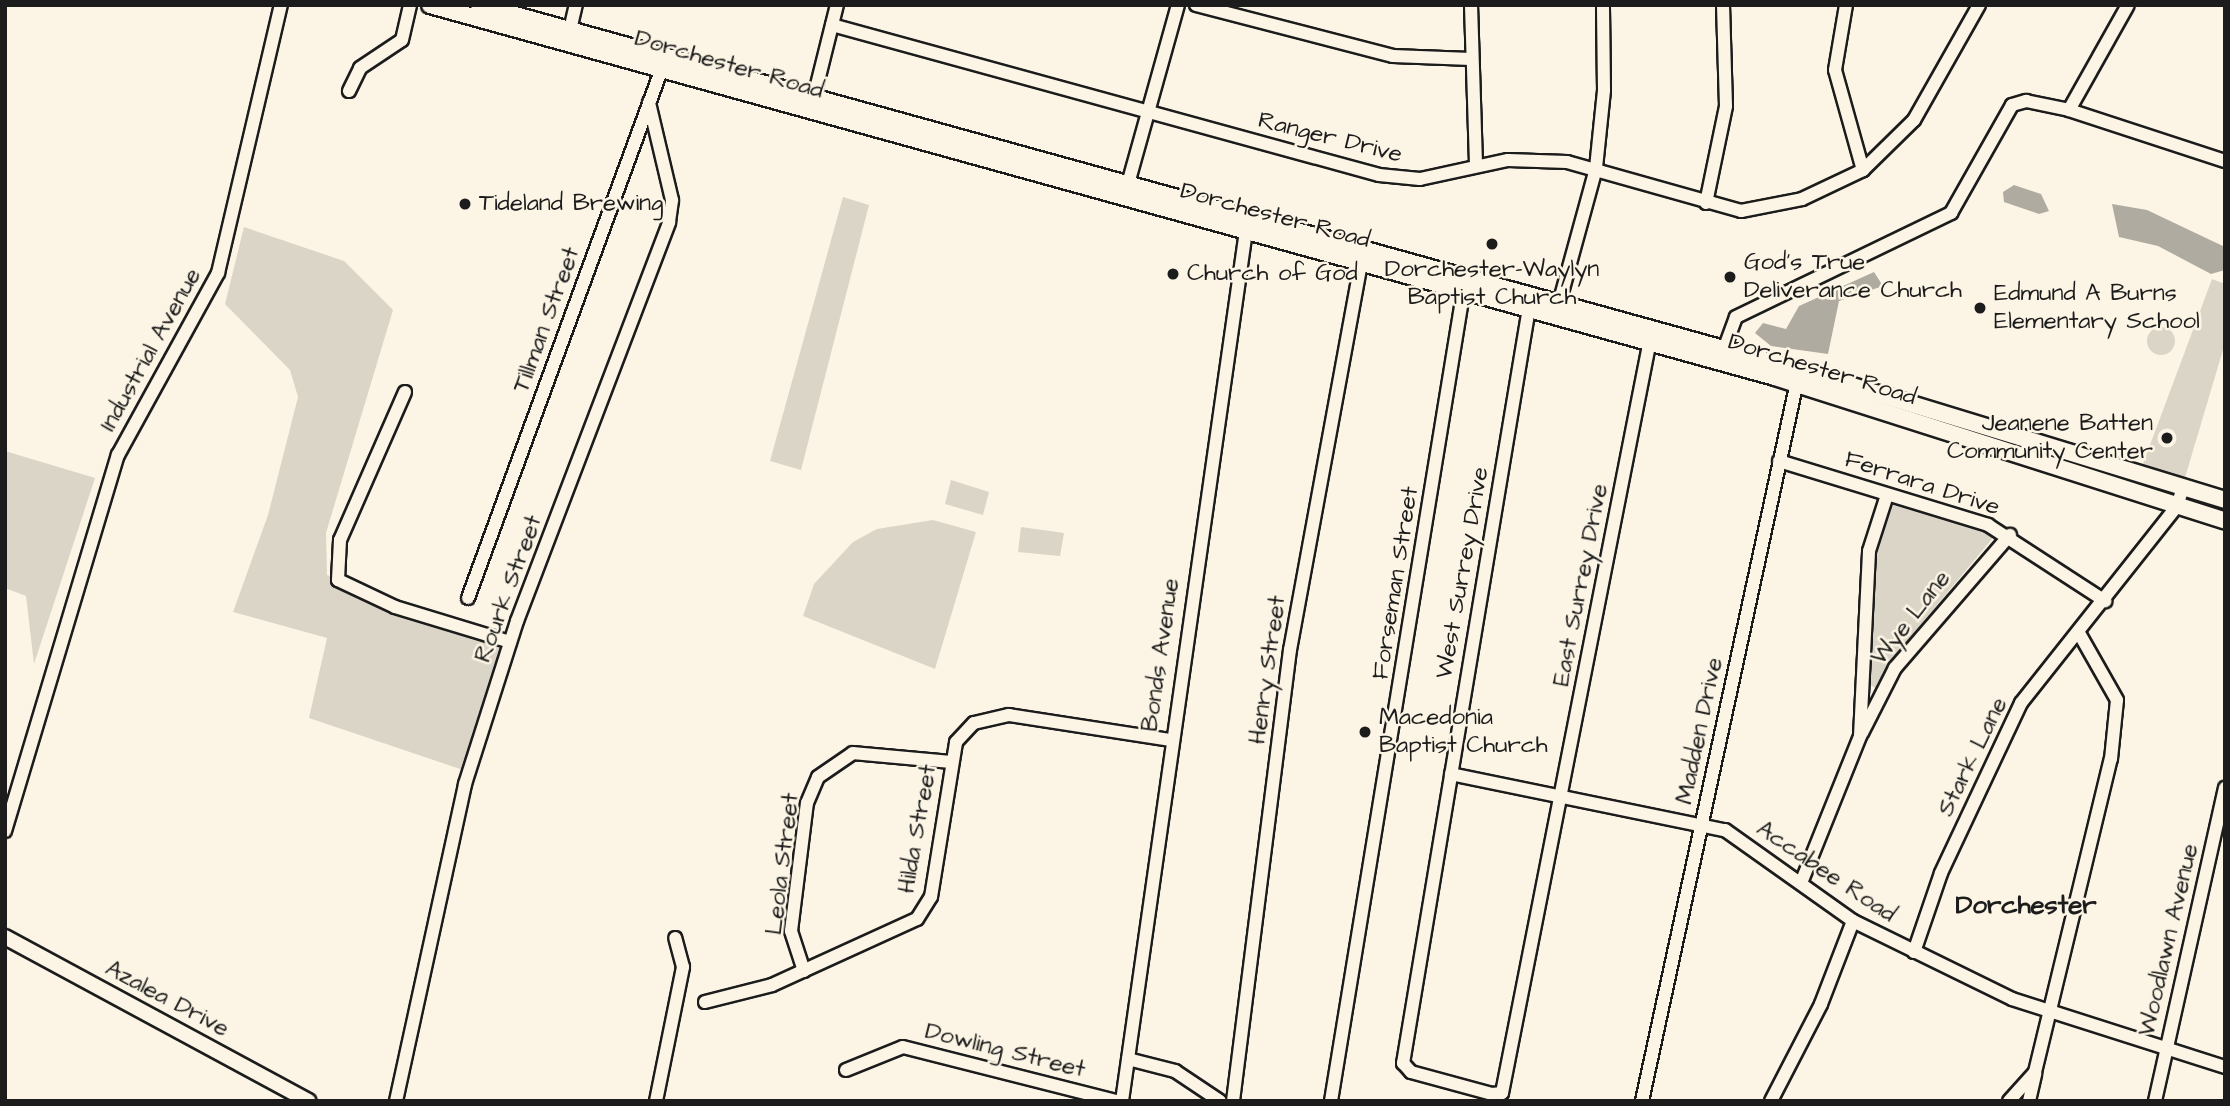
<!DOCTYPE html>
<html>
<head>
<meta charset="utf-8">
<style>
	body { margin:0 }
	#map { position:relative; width:2230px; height:1106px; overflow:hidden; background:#fcf5e5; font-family:"Architects Daughter",sans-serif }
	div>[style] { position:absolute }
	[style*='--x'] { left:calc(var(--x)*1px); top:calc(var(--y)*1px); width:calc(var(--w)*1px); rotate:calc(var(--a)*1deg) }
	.green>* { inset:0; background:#dbd5c8 }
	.round { border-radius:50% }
	.water>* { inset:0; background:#b0aba1 }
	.roads { filter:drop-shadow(2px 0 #1c1c1c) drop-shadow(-2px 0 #1c1c1c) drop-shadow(0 2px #1c1c1c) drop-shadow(0 -2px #1c1c1c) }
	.minor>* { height:12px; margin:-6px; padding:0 6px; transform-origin:6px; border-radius:6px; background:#fcf5e5 }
	.tertiary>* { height:14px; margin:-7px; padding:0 7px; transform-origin:7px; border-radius:7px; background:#fcf5e5 }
	.secondary>* { height:16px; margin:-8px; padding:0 8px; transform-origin:8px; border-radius:8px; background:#fcf5e5 }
	.dots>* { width:19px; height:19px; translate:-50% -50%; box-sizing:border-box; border:4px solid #fcf5e5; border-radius:50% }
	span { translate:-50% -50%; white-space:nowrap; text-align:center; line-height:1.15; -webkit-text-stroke:5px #fcf5e5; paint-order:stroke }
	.street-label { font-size:24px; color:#1c1c1c }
	.poi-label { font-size:24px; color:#1c1c1c }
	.left { translate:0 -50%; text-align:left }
	.right { translate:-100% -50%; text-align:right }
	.neighbourhood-label { font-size:26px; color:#1c1c1c; font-weight:700 }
	.frame { position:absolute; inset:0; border:7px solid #1c1c1c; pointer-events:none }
</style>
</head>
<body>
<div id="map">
	<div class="green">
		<div style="clip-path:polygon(843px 197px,869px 205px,801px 470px,770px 461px)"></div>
		<div style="clip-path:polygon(244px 227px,344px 261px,393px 310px,326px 533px,327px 575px,510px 642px,469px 772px,309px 718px,327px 638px,233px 612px,268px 515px,298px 397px,290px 370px,225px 304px)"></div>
		<div style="clip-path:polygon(2212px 279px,2225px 284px,2225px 343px,2184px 481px,2141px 469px)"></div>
		<div class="round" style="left:2147px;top:327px;width:28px;height:28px"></div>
		<div style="clip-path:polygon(5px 451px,95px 478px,34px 664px,26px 596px,5px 588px)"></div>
		<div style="clip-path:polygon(951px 480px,989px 492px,983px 515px,945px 504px)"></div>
		<div style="clip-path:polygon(1901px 502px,1992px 533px,1992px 539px,1907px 641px,1877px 689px,1866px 682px,1873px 551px,1887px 506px)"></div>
		<div style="clip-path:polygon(933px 520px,976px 532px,935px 669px,803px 616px,814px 584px,853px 542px,877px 529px)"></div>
		<div style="clip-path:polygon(1021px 527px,1064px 533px,1060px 556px,1018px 552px)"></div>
	</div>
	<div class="water">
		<div style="clip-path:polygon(2014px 185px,2041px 194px,2049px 211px,2039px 214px,2004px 202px,2003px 192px)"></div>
		<div style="clip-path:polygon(2112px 204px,2147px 210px,2225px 247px,2225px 270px,2211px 274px,2158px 246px,2119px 237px)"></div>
		<div style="clip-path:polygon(1874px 272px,1883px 286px,1839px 301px,1828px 354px,1771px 346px,1755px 333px,1763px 323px,1786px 329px,1799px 306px)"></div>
	</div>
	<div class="roads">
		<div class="minor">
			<div style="--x:1196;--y:5;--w:203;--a:14.5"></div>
			<div style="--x:1393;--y:56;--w:78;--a:2.2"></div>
			<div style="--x:1471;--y:5;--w:160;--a:88.2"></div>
			<div style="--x:1846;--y:5;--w:66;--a:99.6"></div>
			<div style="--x:1835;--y:70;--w:104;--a:74.4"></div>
			<div style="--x:832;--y:25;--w:567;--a:15.33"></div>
			<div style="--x:1379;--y:175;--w:41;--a:5.6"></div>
			<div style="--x:1420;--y:179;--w:90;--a:-12.2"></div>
			<div style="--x:1508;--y:160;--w:59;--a:1.9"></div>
			<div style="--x:1567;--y:162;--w:181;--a:15.7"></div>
			<div style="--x:1741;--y:211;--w:62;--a:-11.1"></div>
			<div style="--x:1802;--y:199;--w:68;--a:-25.4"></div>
			<div style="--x:1863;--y:170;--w:71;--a:-44.4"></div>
			<div style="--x:1914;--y:120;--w:132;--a:-60.5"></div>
			<div style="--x:570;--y:30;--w:26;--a:-77"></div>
			<div style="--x:349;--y:91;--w:25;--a:-64"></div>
			<div style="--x:360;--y:68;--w:50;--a:-33.7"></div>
			<div style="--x:402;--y:40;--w:36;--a:-77"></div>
			<div style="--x:812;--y:105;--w:103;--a:-76"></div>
			<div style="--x:2069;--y:110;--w:120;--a:-60.7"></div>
			<div style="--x:1126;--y:191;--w:193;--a:-74.4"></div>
			<div style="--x:1706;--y:203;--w:99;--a:-78.3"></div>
			<div style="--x:1726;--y:106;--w:101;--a:-91.7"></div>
			<div style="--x:1530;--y:302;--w:772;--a:99.47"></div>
			<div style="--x:1403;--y:1063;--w:12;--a:48"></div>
			<div style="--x:1411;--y:1072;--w:84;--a:15.2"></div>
			<div style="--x:1492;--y:1094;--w:10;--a:-6"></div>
			<div style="--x:1502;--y:1093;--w:773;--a:-78.88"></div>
			<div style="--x:1557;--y:311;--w:148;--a:-74.7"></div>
			<div style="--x:1596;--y:168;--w:78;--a:-84.1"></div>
			<div style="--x:1604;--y:90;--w:85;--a:-90.7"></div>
			<div style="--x:1722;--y:355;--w:40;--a:-69.8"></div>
			<div style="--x:1736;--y:317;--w:239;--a:-25.8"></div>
			<div style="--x:1951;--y:213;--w:124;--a:-60.5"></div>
			<div style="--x:2012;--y:105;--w:15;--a:-16"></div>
			<div style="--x:2026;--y:101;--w:44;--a:11.8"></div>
			<div style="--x:2069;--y:110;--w:164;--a:18.1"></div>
			<div style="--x:405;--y:392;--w:162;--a:113.7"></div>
			<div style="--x:340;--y:540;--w:40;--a:92.9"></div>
			<div style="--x:338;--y:580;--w:63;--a:25.3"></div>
			<div style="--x:395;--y:607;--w:120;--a:16.9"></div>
			<div style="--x:1779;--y:461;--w:219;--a:17"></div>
			<div style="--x:1988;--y:525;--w:140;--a:33"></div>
			<div style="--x:468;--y:598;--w:573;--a:-69.89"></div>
			<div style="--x:1862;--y:733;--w:73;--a:-63.1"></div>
			<div style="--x:1895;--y:668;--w:176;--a:-49.2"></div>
			<div style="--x:1451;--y:774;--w:280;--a:11.6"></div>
			<div style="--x:1725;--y:830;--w:157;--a:35.4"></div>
			<div style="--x:1853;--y:921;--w:177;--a:26.1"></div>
			<div style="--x:2012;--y:999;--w:224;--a:17.7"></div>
			<div style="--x:5;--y:831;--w:393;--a:-73.3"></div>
			<div style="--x:118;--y:455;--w:208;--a:-61.2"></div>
			<div style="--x:218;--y:273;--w:275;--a:-76.8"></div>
			<div style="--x:1801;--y:883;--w:158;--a:-68.1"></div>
			<div style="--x:1860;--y:736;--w:185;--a:-87.2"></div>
			<div style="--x:1869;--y:551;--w:59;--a:-72.2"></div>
			<div style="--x:1914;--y:952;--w:83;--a:-71.1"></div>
			<div style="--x:1941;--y:873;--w:188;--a:-64.8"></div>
			<div style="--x:2021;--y:703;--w:251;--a:-51.6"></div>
			<div style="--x:2177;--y:506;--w:19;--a:-72"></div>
			<div style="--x:804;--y:971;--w:42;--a:-108"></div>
			<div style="--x:791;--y:931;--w:129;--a:-82.9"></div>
			<div style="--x:807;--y:803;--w:28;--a:-67"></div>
			<div style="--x:818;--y:777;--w:42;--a:-34.4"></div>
			<div style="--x:853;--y:753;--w:98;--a:5.2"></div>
			<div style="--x:705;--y:1002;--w:69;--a:-14.2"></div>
			<div style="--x:772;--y:985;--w:159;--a:-24.5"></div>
			<div style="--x:917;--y:919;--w:26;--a:-58"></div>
			<div style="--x:931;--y:897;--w:157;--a:-80.8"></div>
			<div style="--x:956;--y:742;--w:26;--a:-47"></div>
			<div style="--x:974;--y:723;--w:36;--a:-13"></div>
			<div style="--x:1009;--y:715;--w:163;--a:8.8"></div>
			<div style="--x:1128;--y:1059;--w:49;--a:14.3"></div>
			<div style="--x:1175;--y:1071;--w:54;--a:33.7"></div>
			<div style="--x:846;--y:1070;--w:61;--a:-22"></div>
			<div style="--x:903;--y:1047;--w:220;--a:14.2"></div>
			<div style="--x:396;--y:1101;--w:324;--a:-77.7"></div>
			<div style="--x:465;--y:784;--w:171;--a:-72.3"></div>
			<div style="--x:517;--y:621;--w:427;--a:-69.1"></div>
			<div style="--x:669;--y:222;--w:22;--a:-82"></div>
			<div style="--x:672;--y:200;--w:100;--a:-103.3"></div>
			<div style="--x:656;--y:1101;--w:137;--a:-78.6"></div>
			<div style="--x:683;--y:967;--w:30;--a:-105"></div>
			<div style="--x:1122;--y:1101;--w:886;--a:-81.89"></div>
			<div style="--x:1233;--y:1101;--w:455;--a:-82.8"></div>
			<div style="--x:1290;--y:650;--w:401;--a:-79.6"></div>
			<div style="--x:1331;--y:1101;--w:830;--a:-80.71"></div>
			<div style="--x:1642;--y:1101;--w:741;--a:-77.84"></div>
			<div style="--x:1771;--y:1101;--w:109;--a:-62.7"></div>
			<div style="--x:1821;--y:1004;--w:89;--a:-68.9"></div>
			<div style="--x:2009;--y:1101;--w:39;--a:-48"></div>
			<div style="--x:2035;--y:1072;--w:322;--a:-76.4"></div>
			<div style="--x:2111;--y:759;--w:59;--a:-84.2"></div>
			<div style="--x:2117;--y:700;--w:77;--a:-119.6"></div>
			<div style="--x:2029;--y:1101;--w:28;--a:-77"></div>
			<div style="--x:2155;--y:1101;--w:321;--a:-77.4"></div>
		</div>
		<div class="tertiary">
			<div style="--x:5;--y:937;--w:345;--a:28.4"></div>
		</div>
		<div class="secondary">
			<div style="--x:430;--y:5;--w:1395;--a:15.46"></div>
			<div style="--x:1775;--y:377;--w:472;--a:17.7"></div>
			<div style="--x:479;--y:5;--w:1370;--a:15.45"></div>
			<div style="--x:1800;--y:370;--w:444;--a:17"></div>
		</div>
	</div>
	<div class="dots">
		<div style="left:465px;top:204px;background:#1c1c1c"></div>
		<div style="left:1492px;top:244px;background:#1c1c1c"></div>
		<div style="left:1173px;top:274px;background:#1c1c1c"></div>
		<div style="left:1730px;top:277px;background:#1c1c1c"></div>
		<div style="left:1980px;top:308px;background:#1c1c1c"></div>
		<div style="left:2167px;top:438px;background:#1c1c1c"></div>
		<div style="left:1365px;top:732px;background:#1c1c1c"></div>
	</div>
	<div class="street-label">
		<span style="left:729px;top:65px;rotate:16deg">Dorchester Road</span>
		<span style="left:1330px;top:138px;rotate:14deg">Ranger Drive</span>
		<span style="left:1275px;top:216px;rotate:15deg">Dorchester Road</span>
		<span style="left:547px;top:320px;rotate:-70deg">Tillman Street</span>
		<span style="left:151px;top:350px;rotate:-61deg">Industrial Avenue</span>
		<span style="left:1822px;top:370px;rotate:17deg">Dorchester Road</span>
		<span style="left:1922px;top:484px;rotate:18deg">Ferrara Drive</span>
		<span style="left:1463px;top:573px;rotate:-80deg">West Surrey Drive</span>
		<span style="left:1396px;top:583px;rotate:-81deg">Forseman Street</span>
		<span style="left:1581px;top:585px;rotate:-79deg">East Surrey Drive</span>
		<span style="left:509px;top:589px;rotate:-70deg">Rourk Street</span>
		<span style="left:1911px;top:618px;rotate:-52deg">Wye Lane</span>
		<span style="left:1161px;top:655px;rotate:-82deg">Bonds Avenue</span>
		<span style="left:1268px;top:670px;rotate:-82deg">Henry Street</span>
		<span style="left:1700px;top:731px;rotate:-78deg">Madden Drive</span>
		<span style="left:1973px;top:757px;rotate:-64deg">Stark Lane</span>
		<span style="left:918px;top:829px;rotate:-80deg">Hilda Street</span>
		<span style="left:783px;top:864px;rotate:-83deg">Leola Street</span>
		<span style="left:1826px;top:872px;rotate:34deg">Accabee Road</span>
		<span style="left:2169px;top:940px;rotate:-77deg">Woodlawn Avenue</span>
		<span style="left:167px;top:999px;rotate:28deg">Azalea Drive</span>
		<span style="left:1005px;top:1051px;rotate:14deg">Dowling Street</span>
	</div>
	<div class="poi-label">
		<span class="left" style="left:479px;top:204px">Tideland Brewing</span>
		<span class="left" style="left:1744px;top:277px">God's True<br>Deliverance Church</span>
		<span style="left:1492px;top:284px">Dorchester-Waylyn<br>Baptist Church</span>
		<span class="left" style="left:1187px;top:274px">Church of God</span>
		<span class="left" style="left:1994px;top:308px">Edmund A Burns<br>Elementary School</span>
		<span class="right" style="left:2153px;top:438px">Jeanene Batten<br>Community Center</span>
		<span class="left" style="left:1379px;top:732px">Macedonia<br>Baptist Church</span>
	</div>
	<div class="neighbourhood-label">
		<span style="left:2026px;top:906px">Dorchester</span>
	</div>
	<div class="frame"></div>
</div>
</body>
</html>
